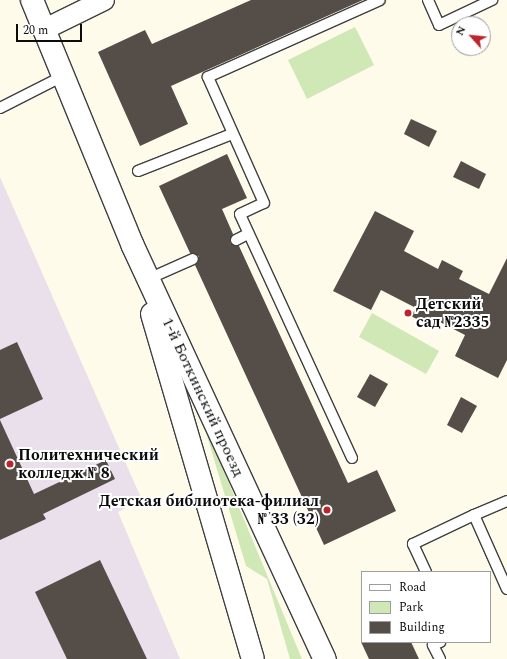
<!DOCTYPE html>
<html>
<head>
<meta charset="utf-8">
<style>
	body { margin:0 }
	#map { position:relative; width:507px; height:659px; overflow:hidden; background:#fffbeb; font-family:Spectral,serif }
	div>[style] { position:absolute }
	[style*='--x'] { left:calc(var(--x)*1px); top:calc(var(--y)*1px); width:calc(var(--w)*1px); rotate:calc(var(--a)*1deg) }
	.industrial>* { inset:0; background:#eae0eb }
	.green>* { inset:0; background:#cfe8b6 }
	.building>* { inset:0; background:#544d48 }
	.roads { filter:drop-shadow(1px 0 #3f3f3f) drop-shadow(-1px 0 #3f3f3f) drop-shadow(0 1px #3f3f3f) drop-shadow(0 -1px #3f3f3f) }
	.service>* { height:10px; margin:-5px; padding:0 5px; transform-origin:5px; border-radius:5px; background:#fff }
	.minor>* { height:20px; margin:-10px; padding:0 10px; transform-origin:10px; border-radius:10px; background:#fff }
	.tertiary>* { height:22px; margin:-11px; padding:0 11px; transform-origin:11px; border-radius:11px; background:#fff }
	.dots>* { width:11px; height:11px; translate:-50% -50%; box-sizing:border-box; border:2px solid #fff; border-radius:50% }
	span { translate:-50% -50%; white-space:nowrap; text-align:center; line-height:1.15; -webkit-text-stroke:4px #fff; paint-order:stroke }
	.poi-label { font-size:16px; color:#0c0c0c; font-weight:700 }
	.left { translate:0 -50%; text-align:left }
	.right { translate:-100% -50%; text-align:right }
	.street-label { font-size:16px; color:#0c0c0c }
	.legend { position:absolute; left:361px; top:571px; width:130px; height:72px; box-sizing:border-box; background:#fff; border:1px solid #9e9e9e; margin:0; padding:5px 7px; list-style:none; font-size:12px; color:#0c0c0c }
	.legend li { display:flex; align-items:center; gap:8px; height:20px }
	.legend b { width:20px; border:1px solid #9e9e9e }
	.north { position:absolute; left:451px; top:16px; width:40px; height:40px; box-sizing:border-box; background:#fff; border:1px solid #9e9e9e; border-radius:50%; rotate:297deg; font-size:11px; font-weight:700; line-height:16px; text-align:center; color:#0c0c0c }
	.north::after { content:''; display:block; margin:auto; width:14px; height:18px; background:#ba262b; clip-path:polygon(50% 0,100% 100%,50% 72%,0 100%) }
	.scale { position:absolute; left:16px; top:24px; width:66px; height:18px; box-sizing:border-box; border:2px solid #0c0c0c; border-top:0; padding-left:5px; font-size:12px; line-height:14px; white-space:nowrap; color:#0c0c0c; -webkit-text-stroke:3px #fff; paint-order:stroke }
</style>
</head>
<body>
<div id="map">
	<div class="industrial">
		<div style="clip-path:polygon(0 177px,142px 500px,118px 512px,180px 659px,0 659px)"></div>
	</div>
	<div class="green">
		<div style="clip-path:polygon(355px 27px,374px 65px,307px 99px,288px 60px)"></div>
		<div style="clip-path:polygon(372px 313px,439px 351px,426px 374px,359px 337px)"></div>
		<div style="clip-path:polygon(201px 416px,302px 659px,290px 659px,267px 579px,246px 566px)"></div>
	</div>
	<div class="building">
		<div style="clip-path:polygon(251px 0,363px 0,171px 86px,188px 124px,140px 146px,98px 52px,145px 30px,152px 44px)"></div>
		<div style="clip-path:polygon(411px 119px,437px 131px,429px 147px,404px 134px)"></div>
		<div style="clip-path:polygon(227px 154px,247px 198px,222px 209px,233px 234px,230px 243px,239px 246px,348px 483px,377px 470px,396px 511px,324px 545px,195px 265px,199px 256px,190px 253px,159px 186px)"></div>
		<div style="clip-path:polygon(461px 161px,486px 174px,479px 189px,453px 177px)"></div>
		<div style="clip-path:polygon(375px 211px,414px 231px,404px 251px,438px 269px,442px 260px,463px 271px,459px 279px,489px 294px,507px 258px,507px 360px,498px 378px,455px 356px,465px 335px,434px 319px,430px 326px,411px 316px,416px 308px,381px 290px,371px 310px,333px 291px)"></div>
		<div style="clip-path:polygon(17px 342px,43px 399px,0 419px,0 350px)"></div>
		<div style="clip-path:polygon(370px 374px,388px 384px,375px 407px,357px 397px)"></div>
		<div style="clip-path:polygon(461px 397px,477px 406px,462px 433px,447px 425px)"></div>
		<div style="clip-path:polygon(0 420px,34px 494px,106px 460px,115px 479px,43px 514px,46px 519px,0 540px)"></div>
		<div style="clip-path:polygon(100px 560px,147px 659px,67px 659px,35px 592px)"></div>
		<div style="clip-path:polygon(361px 642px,411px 642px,419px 659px,369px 659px)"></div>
	</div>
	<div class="roads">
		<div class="service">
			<div style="--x:428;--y:0;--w:27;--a:66"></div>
			<div style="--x:439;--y:25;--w:59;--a:-25.3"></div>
			<div style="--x:0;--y:108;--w:71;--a:-26.9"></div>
			<div style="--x:138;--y:171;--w:101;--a:-21.5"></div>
			<div style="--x:236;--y:240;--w:13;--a:-27"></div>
			<div style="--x:148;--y:279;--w:49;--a:-24"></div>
			<div style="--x:352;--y:458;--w:268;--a:-114.7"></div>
			<div style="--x:240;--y:214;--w:26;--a:-25"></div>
			<div style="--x:264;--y:203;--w:138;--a:-114"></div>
			<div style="--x:208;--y:77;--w:188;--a:-24.1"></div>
			<div style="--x:507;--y:501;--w:36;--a:157"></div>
			<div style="--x:474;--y:515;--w:81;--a:66"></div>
			<div style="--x:426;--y:572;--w:31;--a:-115"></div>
			<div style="--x:413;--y:544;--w:68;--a:-25.4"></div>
			<div style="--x:440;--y:659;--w:16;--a:-117"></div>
			<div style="--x:433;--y:645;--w:8;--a:-23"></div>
		</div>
		<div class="minor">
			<div style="--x:43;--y:30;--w:68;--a:-26.2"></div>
		</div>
		<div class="tertiary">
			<div style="--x:32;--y:0;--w:264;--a:67.7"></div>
			<div style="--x:132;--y:244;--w:458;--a:65.1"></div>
			<div style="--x:152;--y:314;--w:359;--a:73.7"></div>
		</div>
	</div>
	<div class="dots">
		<div style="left:408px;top:313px;background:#ba262b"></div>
		<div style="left:10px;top:464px;background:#ba262b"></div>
		<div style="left:327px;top:510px;background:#ba262b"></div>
	</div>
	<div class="poi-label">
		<span class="left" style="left:416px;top:313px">Детский<br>сад №2335</span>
		<span class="left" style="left:18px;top:464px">Политехнический<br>колледж № 8</span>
		<span class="right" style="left:319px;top:510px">Детская библиотека-филиал<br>№ 33 (32)</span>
	</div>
	<div class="street-label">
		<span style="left:203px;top:397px;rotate:65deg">1-й Боткинский проезд</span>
	</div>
	<ul class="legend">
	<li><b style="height:5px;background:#fff"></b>Road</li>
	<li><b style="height:11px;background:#cfe8b6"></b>Park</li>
	<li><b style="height:11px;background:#544d48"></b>Building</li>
	</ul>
	<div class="north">N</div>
	<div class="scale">20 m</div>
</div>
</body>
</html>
